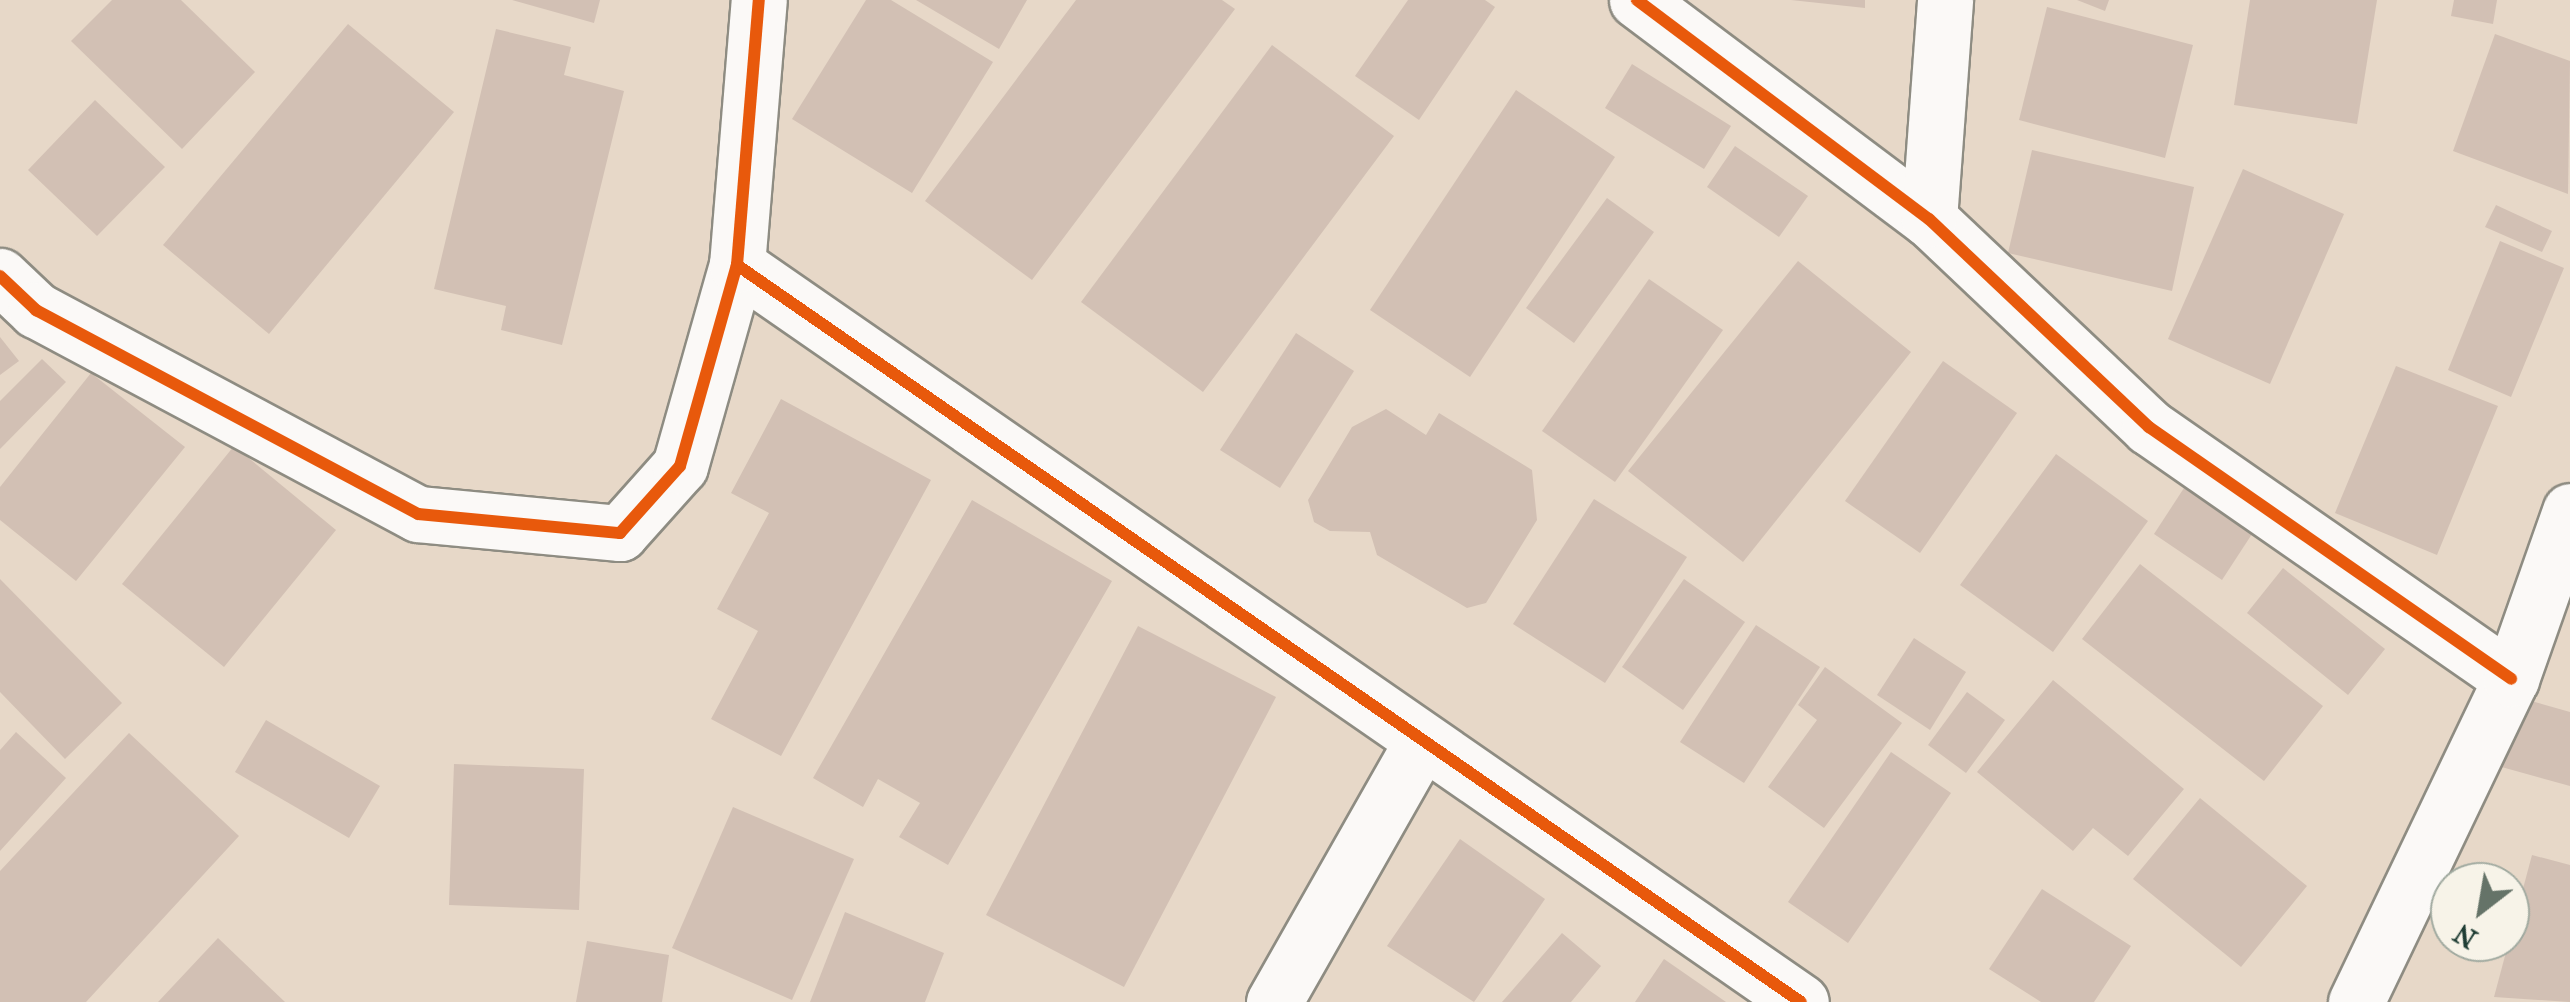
<!DOCTYPE html>
<html>
<head>
<meta charset="utf-8">
<style>
	body { margin:0 }
	#map { position:relative; width:2570px; height:1002px; overflow:hidden; background:#e7d8c8; font-family:"IM FELL French Canon",serif }
	div>[style] { position:absolute }
	[style*='--x'] { left:calc(var(--x)*1px); top:calc(var(--y)*1px); width:calc(var(--w)*1px); rotate:calc(var(--a)*1deg) }
	.building>* { inset:0; background:#d2c0b4 }
	.roads { filter:drop-shadow(2px 0 #8e8c82) drop-shadow(-2px 0 #8e8c82) drop-shadow(0 2px #8e8c82) drop-shadow(0 -2px #8e8c82) }
	.minor>* { height:55px; margin:-27.5px; padding:0 27.5px; transform-origin:27.5px; border-radius:27.5px; background:#fbf9f7 }
	.cycleway>* { height:12px; margin:-6px; padding:0 6px; transform-origin:6px; border-radius:6px; background:#e8590c }
	span { translate:-50% -50%; white-space:nowrap; text-align:center; line-height:1.15; -webkit-text-stroke:8px #f7f3e8; paint-order:stroke }
	.north { position:absolute; left:2430px; top:862px; width:100px; height:100px; box-sizing:border-box; background:#f7f3e8; border:2px solid #a1aaa0; border-radius:50%; rotate:211deg; font-size:28px; font-weight:700; line-height:40px; text-align:center; color:#1f3d34 }
	.north::after { content:''; display:block; margin:auto; width:35px; height:45px; background:#657368; clip-path:polygon(50% 0,100% 100%,50% 72%,0 100%) }
</style>
</head>
<body>
<div id="map">
	<div class="building">
		<div style="clip-path:polygon(112px 0,181px 0,255px 72px,182px 149px,71px 41px)"></div>
		<div style="clip-path:polygon(512px 0,600px 0,594px 23px)"></div>
		<div style="clip-path:polygon(866px 0,891px 0,993px 62px,912px 193px,792px 119px)"></div>
		<div style="clip-path:polygon(916px 0,1027px 0,999px 49px)"></div>
		<div style="clip-path:polygon(1076px 0,1222px 0,1235px 9px,1032px 280px,925px 201px)"></div>
		<div style="clip-path:polygon(1408px 0,1485px 0,1495px 7px,1419px 120px,1355px 76px)"></div>
		<div style="clip-path:polygon(1791px 0,1865px 0,1865px 8px)"></div>
		<div style="clip-path:polygon(2077px 0,2109px 0,2105px 11px)"></div>
		<div style="clip-path:polygon(2250px 0,2377px 0,2357px 124px,2234px 105px)"></div>
		<div style="clip-path:polygon(2454px 0,2497px 0,2493px 24px,2451px 16px)"></div>
		<div style="clip-path:polygon(2047px 7px,2193px 45px,2165px 158px,2019px 120px)"></div>
		<div style="clip-path:polygon(348px 24px,454px 112px,269px 334px,163px 245px)"></div>
		<div style="clip-path:polygon(496px 29px,571px 47px,564px 75px,624px 91px,562px 345px,501px 330px,506px 306px,434px 289px)"></div>
		<div style="clip-path:polygon(2495px 34px,2570px 61px,2568px 194px,2453px 151px)"></div>
		<div style="clip-path:polygon(1272px 45px,1394px 136px,1203px 392px,1081px 302px)"></div>
		<div style="clip-path:polygon(1632px 64px,1731px 126px,1704px 169px,1605px 108px)"></div>
		<div style="clip-path:polygon(1516px 90px,1615px 157px,1470px 377px,1370px 310px)"></div>
		<div style="clip-path:polygon(95px 100px,165px 167px,97px 236px,28px 170px)"></div>
		<div style="clip-path:polygon(1735px 146px,1808px 196px,1779px 237px,1707px 187px)"></div>
		<div style="clip-path:polygon(2032px 150px,2194px 187px,2172px 291px,2008px 253px)"></div>
		<div style="clip-path:polygon(2243px 169px,2344px 214px,2270px 384px,2168px 339px)"></div>
		<div style="clip-path:polygon(1607px 198px,1654px 232px,1574px 343px,1526px 308px)"></div>
		<div style="clip-path:polygon(2496px 205px,2552px 231px,2542px 252px,2485px 227px)"></div>
		<div style="clip-path:polygon(2500px 241px,2564px 268px,2511px 397px,2448px 370px)"></div>
		<div style="clip-path:polygon(1798px 261px,1911px 352px,1743px 562px,1628px 471px)"></div>
		<div style="clip-path:polygon(1649px 279px,1723px 330px,1615px 482px,1542px 431px)"></div>
		<div style="clip-path:polygon(1296px 333px,1354px 371px,1280px 488px,1220px 450px)"></div>
		<div style="clip-path:polygon(0 337px,19px 361px,0 375px)"></div>
		<div style="clip-path:polygon(42px 359px,66px 382px,0 449px,0 401px)"></div>
		<div style="clip-path:polygon(1943px 361px,2017px 413px,1920px 553px,1845px 501px)"></div>
		<div style="clip-path:polygon(2396px 366px,2498px 406px,2437px 555px,2335px 513px)"></div>
		<div style="clip-path:polygon(91px 373px,185px 447px,76px 581px,0 520px,0 487px)"></div>
		<div style="clip-path:polygon(781px 399px,931px 480px,781px 756px,711px 719px,758px 631px,717px 609px,769px 513px,731px 493px)"></div>
		<div style="clip-path:polygon(1386px 409px,1426px 435px,1439px 413px,1532px 470px,1537px 520px,1486px 603px,1467px 608px,1377px 555px,1370px 532px,1330px 531px,1314px 522px,1308px 500px,1352px 427px)"></div>
		<div style="clip-path:polygon(234px 446px,336px 530px,224px 667px,122px 584px)"></div>
		<div style="clip-path:polygon(2056px 454px,2148px 521px,2053px 652px,1960px 585px)"></div>
		<div style="clip-path:polygon(2184px 488px,2252px 534px,2222px 580px,2154px 534px)"></div>
		<div style="clip-path:polygon(1594px 499px,1687px 557px,1605px 683px,1513px 624px)"></div>
		<div style="clip-path:polygon(972px 500px,1112px 581px,948px 865px,899px 837px,920px 803px,878px 779px,863px 807px,813px 778px)"></div>
		<div style="clip-path:polygon(2140px 564px,2323px 706px,2264px 781px,2082px 639px)"></div>
		<div style="clip-path:polygon(2283px 568px,2385px 649px,2348px 695px,2247px 613px)"></div>
		<div style="clip-path:polygon(0 579px,122px 703px,65px 759px,0 692px)"></div>
		<div style="clip-path:polygon(1684px 579px,1745px 622px,1683px 710px,1622px 667px)"></div>
		<div style="clip-path:polygon(1756px 625px,1820px 667px,1744px 783px,1680px 742px)"></div>
		<div style="clip-path:polygon(1138px 626px,1276px 697px,1124px 987px,986px 915px)"></div>
		<div style="clip-path:polygon(1914px 638px,1966px 672px,1930px 730px,1877px 695px)"></div>
		<div style="clip-path:polygon(1825px 667px,1902px 723px,1824px 828px,1768px 787px,1817px 720px,1798px 705px)"></div>
		<div style="clip-path:polygon(2053px 680px,2184px 789px,2128px 856px,2093px 828px,2073px 851px,1977px 772px)"></div>
		<div style="clip-path:polygon(1967px 692px,2005px 720px,1966px 773px,1928px 745px)"></div>
		<div style="clip-path:polygon(2517px 697px,2570px 712px,2570px 786px,2498px 766px)"></div>
		<div style="clip-path:polygon(266px 720px,380px 786px,349px 838px,235px 772px)"></div>
		<div style="clip-path:polygon(16px 732px,66px 778px,0 851px,0 750px)"></div>
		<div style="clip-path:polygon(129px 733px,239px 836px,86px 1002px,0 1002px,0 871px)"></div>
		<div style="clip-path:polygon(1891px 752px,1951px 793px,1848px 943px,1788px 902px)"></div>
		<div style="clip-path:polygon(454px 764px,584px 769px,579px 910px,449px 905px)"></div>
		<div style="clip-path:polygon(2200px 798px,2307px 886px,2241px 967px,2133px 879px)"></div>
		<div style="clip-path:polygon(733px 807px,854px 859px,792px 1000px,672px 948px)"></div>
		<div style="clip-path:polygon(1460px 839px,1545px 899px,1474px 1002px,1387px 946px)"></div>
		<div style="clip-path:polygon(2532px 855px,2570px 865px,2570px 1002px,2494px 997px)"></div>
		<div style="clip-path:polygon(2042px 889px,2131px 946px,2094px 1002px,2041px 1002px,1989px 969px)"></div>
		<div style="clip-path:polygon(845px 912px,944px 953px,925px 1002px,810px 1002px)"></div>
		<div style="clip-path:polygon(1562px 933px,1601px 966px,1571px 1002px,1502px 1002px)"></div>
		<div style="clip-path:polygon(218px 938px,285px 1002px,158px 1002px)"></div>
		<div style="clip-path:polygon(587px 941px,669px 955px,662px 1002px,576px 1002px)"></div>
		<div style="clip-path:polygon(1664px 959px,1726px 1002px,1635px 1002px)"></div>
	</div>
	<div class="roads">
		<div class="minor">
			<div style="--x:1637;--y:0;--w:365;--a:36.9"></div>
			<div style="--x:1929;--y:219;--w:303;--a:43.4"></div>
			<div style="--x:2149;--y:427;--w:441;--a:34.8"></div>
			<div style="--x:1929;--y:219;--w:220;--a:-85.8"></div>
			<div style="--x:737;--y:265;--w:1294;--a:34.71"></div>
			<div style="--x:0;--y:276;--w:50;--a:43.4"></div>
			<div style="--x:36;--y:310;--w:433;--a:28.1"></div>
			<div style="--x:418;--y:514;--w:203;--a:5.4"></div>
			<div style="--x:620;--y:533;--w:90;--a:-48.2"></div>
			<div style="--x:680;--y:466;--w:209;--a:-74.2"></div>
			<div style="--x:737;--y:265;--w:266;--a:-85.3"></div>
			<div style="--x:1274;--y:1002;--w:300;--a:-60.4"></div>
			<div style="--x:2356;--y:1002;--w:358;--a:-64.4"></div>
			<div style="--x:2511;--y:679;--w:178;--a:-70.6"></div>
		</div>
	</div>
	<div class="cycleway">
		<div style="--x:1637;--y:0;--w:365;--a:36.9"></div>
		<div style="--x:1929;--y:219;--w:303;--a:43.4"></div>
		<div style="--x:2149;--y:427;--w:441;--a:34.8"></div>
		<div style="--x:737;--y:265;--w:1294;--a:34.71"></div>
		<div style="--x:0;--y:276;--w:50;--a:43.4"></div>
		<div style="--x:36;--y:310;--w:433;--a:28.1"></div>
		<div style="--x:418;--y:514;--w:203;--a:5.4"></div>
		<div style="--x:620;--y:533;--w:90;--a:-48.2"></div>
		<div style="--x:680;--y:466;--w:209;--a:-74.2"></div>
		<div style="--x:737;--y:265;--w:266;--a:-85.3"></div>
	</div>
	<div class="north">N</div>
</div>
</body>
</html>
